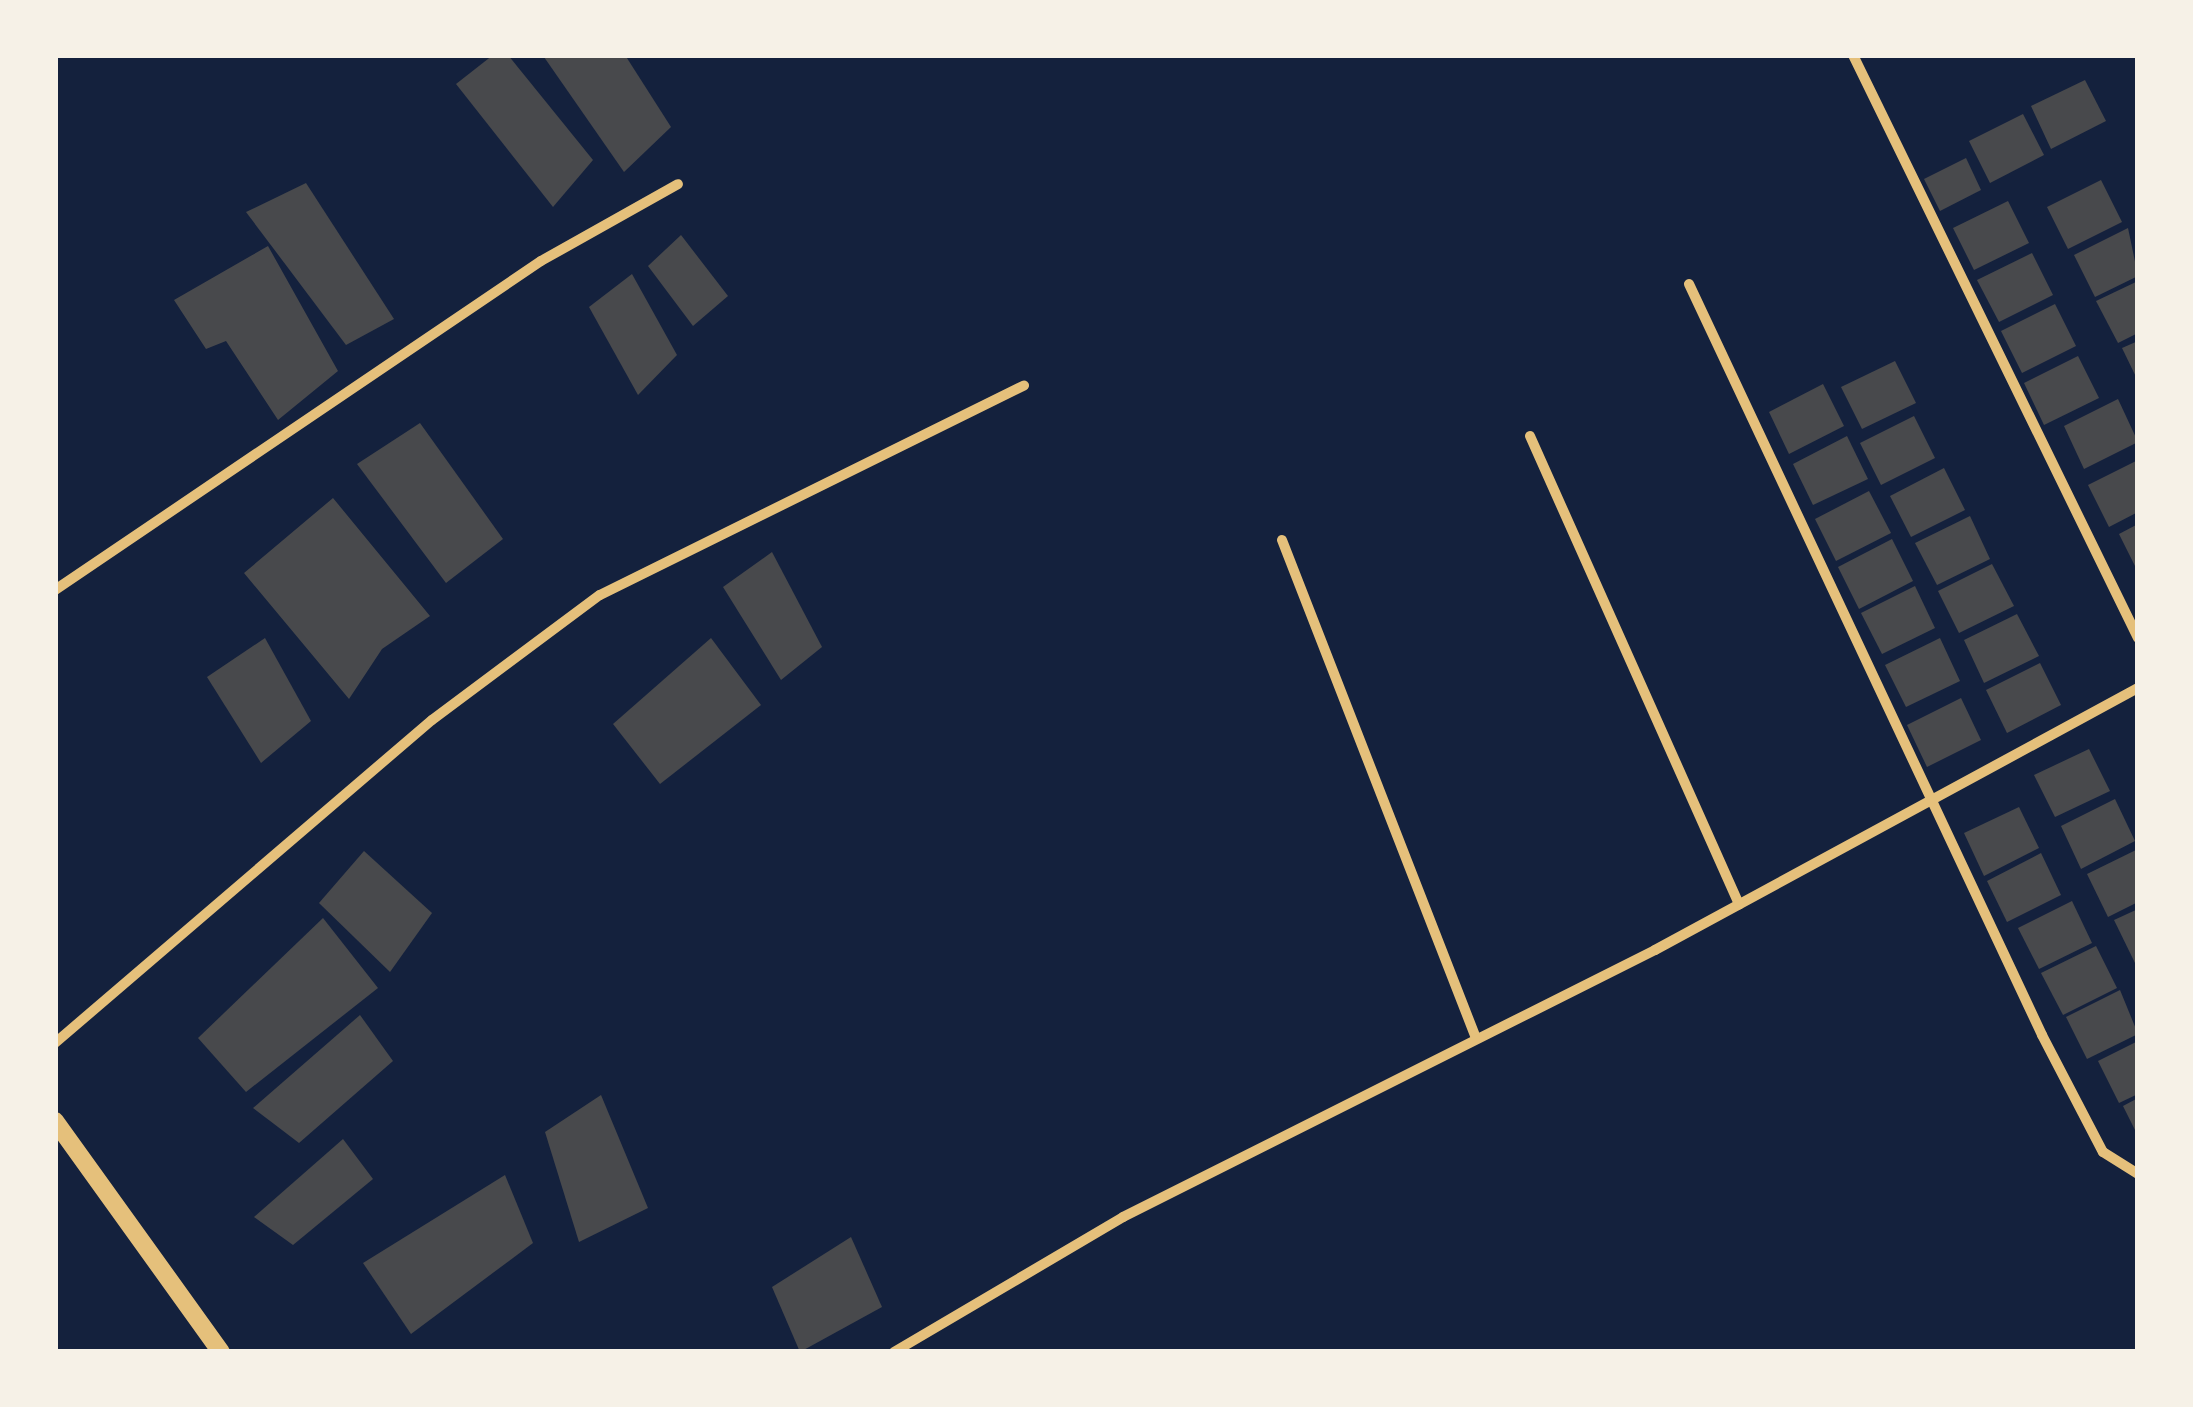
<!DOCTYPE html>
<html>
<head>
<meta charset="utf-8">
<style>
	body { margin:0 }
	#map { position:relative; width:2193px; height:1407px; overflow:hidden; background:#14213d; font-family:"Times New Roman",serif }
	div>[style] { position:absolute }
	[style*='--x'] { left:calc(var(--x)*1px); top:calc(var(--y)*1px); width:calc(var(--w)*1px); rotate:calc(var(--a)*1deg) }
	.building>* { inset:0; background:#48494c }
	.minor>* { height:10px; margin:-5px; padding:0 5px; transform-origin:5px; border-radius:5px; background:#e5c07b }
	.tertiary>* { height:18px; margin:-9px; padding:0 9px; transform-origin:9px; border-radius:9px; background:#e5c07b }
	span { translate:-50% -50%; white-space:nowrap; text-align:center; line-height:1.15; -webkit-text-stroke:9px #f6f1e7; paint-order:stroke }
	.frame { position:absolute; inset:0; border:58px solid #f6f1e7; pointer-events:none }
</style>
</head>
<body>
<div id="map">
	<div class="building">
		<div style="clip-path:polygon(493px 55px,508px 55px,593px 160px,553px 207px,456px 84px)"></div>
		<div style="clip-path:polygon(625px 55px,671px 127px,624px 172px,544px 57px)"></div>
		<div style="clip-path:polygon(2085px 80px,2106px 121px,2051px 149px,2031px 106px)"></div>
		<div style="clip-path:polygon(2023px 114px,2044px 155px,1990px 183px,1969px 141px)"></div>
		<div style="clip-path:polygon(1966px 158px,1981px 190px,1940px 211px,1924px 179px)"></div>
		<div style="clip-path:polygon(2101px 180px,2122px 222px,2068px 249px,2047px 207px)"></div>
		<div style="clip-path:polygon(306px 183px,394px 319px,346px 345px,246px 212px)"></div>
		<div style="clip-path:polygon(2008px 201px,2029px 243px,1974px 270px,1953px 228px)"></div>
		<div style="clip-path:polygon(2128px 228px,2138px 276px,2095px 297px,2074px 255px)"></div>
		<div style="clip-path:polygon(681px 235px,728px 296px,693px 326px,648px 266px)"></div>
		<div style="clip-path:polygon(268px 246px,338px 371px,278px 420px,226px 341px,206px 349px,174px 300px)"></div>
		<div style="clip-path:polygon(2032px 253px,2053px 295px,1999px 322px,1977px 280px)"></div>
		<div style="clip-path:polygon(632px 274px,677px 355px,638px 395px,589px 307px)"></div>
		<div style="clip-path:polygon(2138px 281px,2138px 333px,2118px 343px,2096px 301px)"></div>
		<div style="clip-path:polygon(2055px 304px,2076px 346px,2022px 373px,2001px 331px)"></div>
		<div style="clip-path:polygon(2138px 341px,2138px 381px,2122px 348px)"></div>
		<div style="clip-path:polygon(2078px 356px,2099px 398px,2044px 425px,2024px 383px)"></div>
		<div style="clip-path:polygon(1895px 361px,1916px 403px,1862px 429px,1841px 387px)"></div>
		<div style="clip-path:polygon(1823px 384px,1844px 426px,1789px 454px,1769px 412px)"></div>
		<div style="clip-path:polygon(2118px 399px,2138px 442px,2084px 469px,2064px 426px)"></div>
		<div style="clip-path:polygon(1914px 416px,1935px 458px,1881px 485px,1860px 443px)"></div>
		<div style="clip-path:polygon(420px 423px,503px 539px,446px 583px,357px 464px)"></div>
		<div style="clip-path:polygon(1847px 436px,1868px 479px,1813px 505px,1793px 464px)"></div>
		<div style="clip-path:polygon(2138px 460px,2138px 512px,2109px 527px,2088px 485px)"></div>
		<div style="clip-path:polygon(1944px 468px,1965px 510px,1911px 537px,1890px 496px)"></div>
		<div style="clip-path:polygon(1869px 491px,1891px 533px,1836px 561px,1815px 519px)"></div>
		<div style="clip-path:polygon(333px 498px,430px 616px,382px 649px,349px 699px,244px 573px)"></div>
		<div style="clip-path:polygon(1970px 516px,1990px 559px,1937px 585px,1915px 543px)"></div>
		<div style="clip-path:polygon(2138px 524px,2138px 572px,2119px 534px)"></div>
		<div style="clip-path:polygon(1892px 539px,1913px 581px,1859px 609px,1838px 567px)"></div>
		<div style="clip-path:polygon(772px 552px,822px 647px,781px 680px,723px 587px)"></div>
		<div style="clip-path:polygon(1992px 564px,2014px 606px,1959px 633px,1938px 591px)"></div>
		<div style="clip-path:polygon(1915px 586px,1935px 628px,1882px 654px,1861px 613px)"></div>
		<div style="clip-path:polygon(2017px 614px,2039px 656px,1984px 683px,1964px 640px)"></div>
		<div style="clip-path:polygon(265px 638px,311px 721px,261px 763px,207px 677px)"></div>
		<div style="clip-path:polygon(711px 638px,761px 705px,660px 784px,613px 724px)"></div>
		<div style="clip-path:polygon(1940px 638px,1960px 681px,1906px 707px,1885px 665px)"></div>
		<div style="clip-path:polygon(2040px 663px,2061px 705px,2007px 733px,1986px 690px)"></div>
		<div style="clip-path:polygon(1961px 698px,1981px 740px,1927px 767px,1907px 725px)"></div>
		<div style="clip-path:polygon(2089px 749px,2110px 791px,2055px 817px,2034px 775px)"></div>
		<div style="clip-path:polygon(2115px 799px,2135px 841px,2081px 869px,2061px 826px)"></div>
		<div style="clip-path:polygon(2019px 807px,2039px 848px,1984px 876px,1964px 833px)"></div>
		<div style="clip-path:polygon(2138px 849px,2138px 902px,2108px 917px,2087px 874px)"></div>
		<div style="clip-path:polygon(364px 851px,432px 913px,390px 972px,319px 903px)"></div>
		<div style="clip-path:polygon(2041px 853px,2061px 895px,2007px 922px,1987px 881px)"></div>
		<div style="clip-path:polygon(2072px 901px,2092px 943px,2039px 969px,2018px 928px)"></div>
		<div style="clip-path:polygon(2138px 909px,2138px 962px,2135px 963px,2114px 920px)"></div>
		<div style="clip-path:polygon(323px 918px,378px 988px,246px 1092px,198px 1038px)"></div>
		<div style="clip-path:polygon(2096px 946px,2117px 988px,2063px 1015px,2041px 973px)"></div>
		<div style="clip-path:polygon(2120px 990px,2138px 1034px,2087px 1059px,2066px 1017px)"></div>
		<div style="clip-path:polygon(360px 1015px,393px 1061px,299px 1143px,253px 1108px)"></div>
		<div style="clip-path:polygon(2138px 1041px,2138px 1094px,2119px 1103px,2098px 1061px)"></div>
		<div style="clip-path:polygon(601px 1095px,648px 1208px,579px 1242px,545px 1132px)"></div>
		<div style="clip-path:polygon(2138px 1098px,2138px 1136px,2123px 1106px)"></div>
		<div style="clip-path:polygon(343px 1139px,373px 1179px,293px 1245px,254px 1217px)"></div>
		<div style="clip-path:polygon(505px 1175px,533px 1243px,411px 1334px,363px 1263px)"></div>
		<div style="clip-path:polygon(851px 1237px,882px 1307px,800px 1352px,772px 1287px)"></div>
	</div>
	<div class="minor">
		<div style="--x:1853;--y:55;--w:649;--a:63.95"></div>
		<div style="--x:1689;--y:284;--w:830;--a:64.82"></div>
		<div style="--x:2042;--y:1035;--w:132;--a:62.5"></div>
		<div style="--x:2103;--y:1152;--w:41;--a:32.2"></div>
		<div style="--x:1530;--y:436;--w:513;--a:65.94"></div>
		<div style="--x:1282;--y:540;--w:534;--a:68.72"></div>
		<div style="--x:55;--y:590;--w:587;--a:-34.1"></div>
		<div style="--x:541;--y:261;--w:157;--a:-29.3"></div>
		<div style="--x:55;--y:1043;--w:496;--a:-40.6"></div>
		<div style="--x:432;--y:720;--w:209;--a:-36.7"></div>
		<div style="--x:600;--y:595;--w:473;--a:-26.3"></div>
		<div style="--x:894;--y:1352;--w:266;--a:-30.5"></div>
		<div style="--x:1123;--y:1217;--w:595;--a:-26.65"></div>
		<div style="--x:1655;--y:950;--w:549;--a:-28.48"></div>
	</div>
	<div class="tertiary">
		<div style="--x:55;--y:1121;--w:284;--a:54.3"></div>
	</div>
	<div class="frame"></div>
</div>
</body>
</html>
